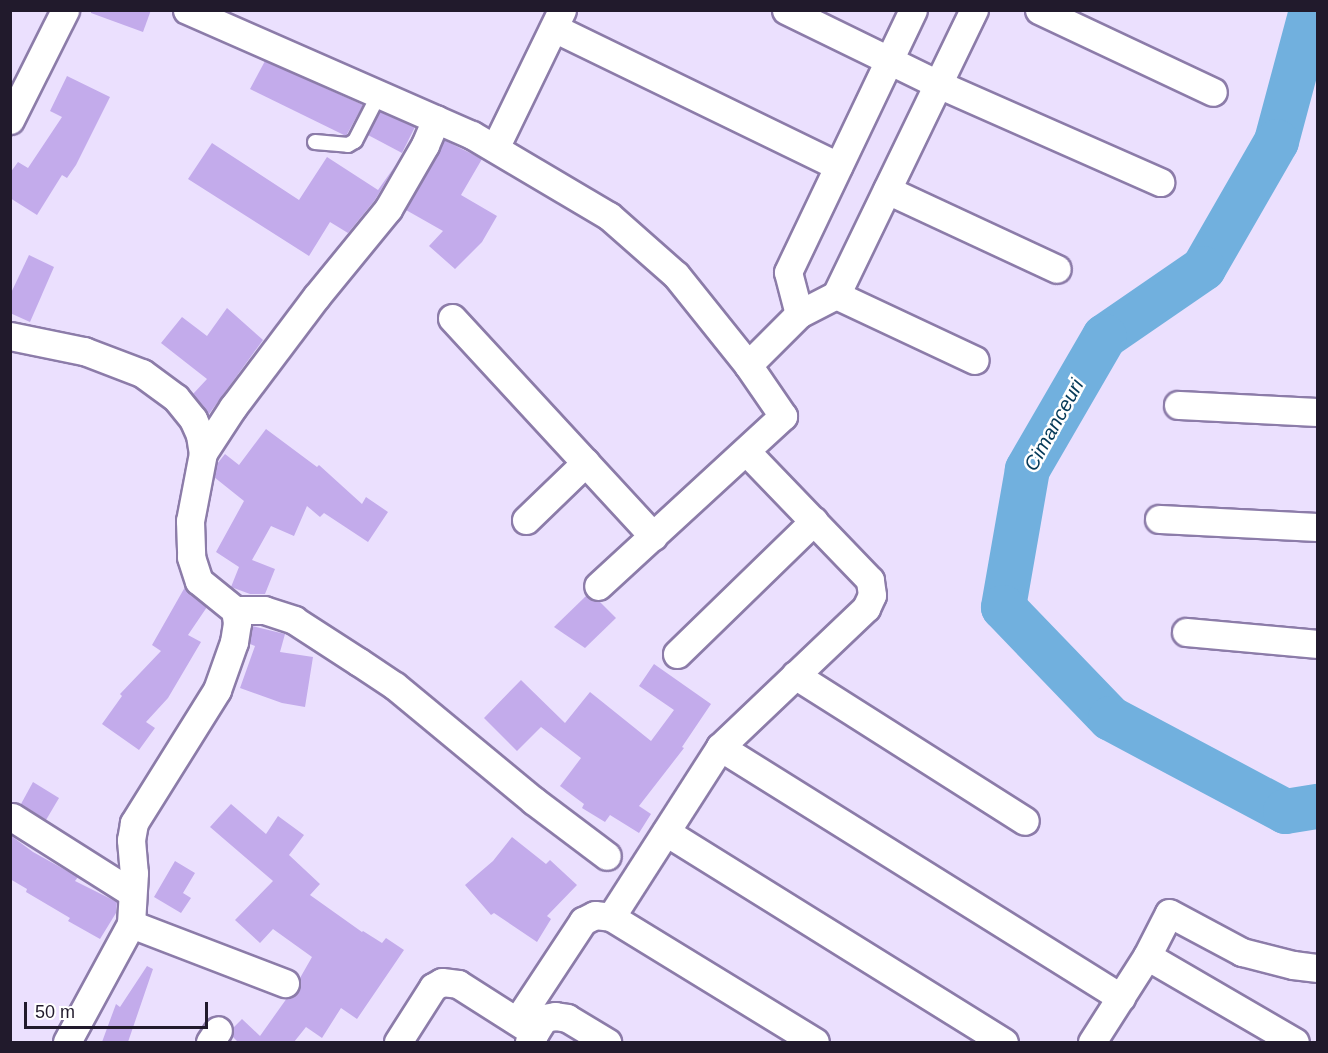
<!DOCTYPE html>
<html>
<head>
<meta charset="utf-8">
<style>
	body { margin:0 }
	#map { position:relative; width:1328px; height:1053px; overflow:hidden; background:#ebe0fe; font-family:Helvetica,sans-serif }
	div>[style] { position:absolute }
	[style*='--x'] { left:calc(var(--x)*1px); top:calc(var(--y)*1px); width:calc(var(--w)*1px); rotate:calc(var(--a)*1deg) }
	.river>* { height:45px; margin:-22.5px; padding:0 22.5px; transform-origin:22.5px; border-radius:22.5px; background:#71b0de }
	.building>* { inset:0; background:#c3abeb }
	.roads { filter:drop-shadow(2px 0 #8c7ca9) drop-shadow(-2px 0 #8c7ca9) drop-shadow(0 2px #8c7ca9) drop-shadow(0 -2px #8c7ca9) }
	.service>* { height:14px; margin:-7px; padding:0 7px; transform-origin:7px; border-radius:7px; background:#fff }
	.minor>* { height:27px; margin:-13.5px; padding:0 13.5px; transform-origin:13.5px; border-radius:13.5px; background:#fff }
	span { translate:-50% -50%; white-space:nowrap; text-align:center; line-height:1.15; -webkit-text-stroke:5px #fff; paint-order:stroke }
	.water-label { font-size:20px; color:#043958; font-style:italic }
	.frame { position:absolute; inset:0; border:12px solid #211a2c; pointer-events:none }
	.scale { position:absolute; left:24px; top:1002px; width:184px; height:27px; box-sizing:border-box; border:3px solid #211a2c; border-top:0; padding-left:8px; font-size:18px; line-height:21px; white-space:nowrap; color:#211a2c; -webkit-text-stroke:4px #fff; paint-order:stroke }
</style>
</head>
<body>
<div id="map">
	<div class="river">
		<div style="--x:1311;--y:10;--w:136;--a:105"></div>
		<div style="--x:1276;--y:141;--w:146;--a:119.9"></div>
		<div style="--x:1203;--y:268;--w:120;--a:145.5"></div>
		<div style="--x:1104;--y:336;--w:154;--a:120.1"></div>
		<div style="--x:1027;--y:469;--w:140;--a:99.9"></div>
		<div style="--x:1003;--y:607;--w:154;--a:46.1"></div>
		<div style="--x:1110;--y:718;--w:198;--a:28"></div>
		<div style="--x:1285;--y:811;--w:33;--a:-9"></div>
	</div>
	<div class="building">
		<div style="clip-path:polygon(91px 10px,151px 10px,143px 32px,91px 13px)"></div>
		<div style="clip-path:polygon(265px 61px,363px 105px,346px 136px,250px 89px)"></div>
		<div style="clip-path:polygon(67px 76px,110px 97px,76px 165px,67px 178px,62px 175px,37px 215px,10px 198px,10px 173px,18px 162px,28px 168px,62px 117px,50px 111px)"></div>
		<div style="clip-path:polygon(380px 112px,415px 127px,402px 153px,368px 135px)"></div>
		<div style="clip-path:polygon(444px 140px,482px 159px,461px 195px,497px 216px,482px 242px,455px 269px,429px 246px,443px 231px,406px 210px)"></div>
		<div style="clip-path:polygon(212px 143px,299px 200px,327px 157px,378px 190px,395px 166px,375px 200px,348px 233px,330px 222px,309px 256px,188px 179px)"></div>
		<div style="clip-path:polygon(29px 255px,54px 267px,30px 322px,10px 313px,10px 295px)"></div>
		<div style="clip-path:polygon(227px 308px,263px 340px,209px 414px,193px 394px,207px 379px,161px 343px,182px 317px,207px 336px)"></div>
		<div style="clip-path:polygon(266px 429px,317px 467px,319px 465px,362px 504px,366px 497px,388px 512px,368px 542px,324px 513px,320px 517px,307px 506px,294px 536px,271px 526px,252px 560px,275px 569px,265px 594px,250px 594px,231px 587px,239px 567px,216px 552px,244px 501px,214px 477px,217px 464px,225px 454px,239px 465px)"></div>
		<div style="clip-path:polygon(185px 587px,207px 607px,188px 635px,201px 642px,168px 698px,146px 722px,155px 728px,139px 750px,102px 724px,122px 696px,120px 694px,161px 651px,152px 645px)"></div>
		<div style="clip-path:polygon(586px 596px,599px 601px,616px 618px,585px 648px,554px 627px)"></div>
		<div style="clip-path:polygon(252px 626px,285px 634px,280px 652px,313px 657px,305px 707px,282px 703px,240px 688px,255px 646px,250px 644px)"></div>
		<div style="clip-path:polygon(654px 664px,711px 704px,682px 747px,684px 748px,639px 806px,651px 814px,639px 833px,610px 815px,605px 822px,582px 808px,584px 804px,560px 786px,581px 758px,541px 727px,517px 751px,484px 718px,521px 680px,565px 723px,590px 692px,651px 741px,674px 710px,639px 686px)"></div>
		<div style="clip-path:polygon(33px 782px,59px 798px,46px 820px,21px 804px)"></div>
		<div style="clip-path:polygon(231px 804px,266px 834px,278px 816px,304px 835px,289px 855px,320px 884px,310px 895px,362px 932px,363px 931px,382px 943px,386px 938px,404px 950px,357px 1019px,341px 1008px,322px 1038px,306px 1027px,294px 1042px,238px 1042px,232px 1036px,233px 1028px,242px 1019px,260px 1036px,287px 998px,299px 989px,300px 978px,312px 957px,273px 929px,260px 943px,235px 920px,273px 881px,210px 827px)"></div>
		<div style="clip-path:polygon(10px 835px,33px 852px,78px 877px,75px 881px,117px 902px,116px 913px,100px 939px,68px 921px,70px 918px,26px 892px,27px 889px,10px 879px)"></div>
		<div style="clip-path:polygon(512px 837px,546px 864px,550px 860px,577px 885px,547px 916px,551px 919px,537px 942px,494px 913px,491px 915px,465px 885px,493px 861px)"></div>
		<div style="clip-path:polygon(175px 861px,195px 873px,183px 893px,191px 898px,181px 913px,154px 897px)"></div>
		<div style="clip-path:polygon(147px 966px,153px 969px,128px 1042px,102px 1042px,116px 1004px,120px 1007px)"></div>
	</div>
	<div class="roads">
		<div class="service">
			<div style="--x:315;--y:142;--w:33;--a:5"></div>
			<div style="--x:348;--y:145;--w:8;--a:-30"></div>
			<div style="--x:355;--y:141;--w:53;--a:-62.9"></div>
		</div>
		<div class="minor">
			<div style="--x:187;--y:10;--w:311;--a:23.7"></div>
			<div style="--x:472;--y:135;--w:159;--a:30.6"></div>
			<div style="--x:609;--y:216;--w:89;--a:41.4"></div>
			<div style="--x:676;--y:275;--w:115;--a:51.3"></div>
			<div style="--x:748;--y:365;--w:62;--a:55.5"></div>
			<div style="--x:783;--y:416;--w:251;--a:137.4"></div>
			<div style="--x:786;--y:10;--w:169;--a:26"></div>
			<div style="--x:938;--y:84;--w:243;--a:23.8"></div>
			<div style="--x:1039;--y:10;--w:192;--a:25.2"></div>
			<div style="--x:554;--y:28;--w:316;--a:25.9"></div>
			<div style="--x:10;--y:120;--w:123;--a:-63.4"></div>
			<div style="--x:495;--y:148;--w:153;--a:-64.1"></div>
			<div style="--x:887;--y:190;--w:187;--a:24.9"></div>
			<div style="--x:836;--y:295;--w:153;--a:25.1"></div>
			<div style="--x:799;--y:314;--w:43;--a:-104.7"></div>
			<div style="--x:788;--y:272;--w:290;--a:-64.5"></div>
			<div style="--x:452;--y:318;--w:297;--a:47.3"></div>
			<div style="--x:10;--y:336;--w:76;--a:11.5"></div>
			<div style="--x:84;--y:351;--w:62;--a:20.8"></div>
			<div style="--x:142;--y:373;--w:42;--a:36.3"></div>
			<div style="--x:176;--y:398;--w:27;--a:51"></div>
			<div style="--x:193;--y:419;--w:17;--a:66"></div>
			<div style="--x:200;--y:435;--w:18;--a:81"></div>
			<div style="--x:203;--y:453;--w:69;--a:100.8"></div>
			<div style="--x:190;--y:521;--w:36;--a:88"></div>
			<div style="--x:191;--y:557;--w:25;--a:72"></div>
			<div style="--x:199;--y:581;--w:46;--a:38.9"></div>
			<div style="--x:235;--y:610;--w:13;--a:81"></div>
			<div style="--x:237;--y:623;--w:19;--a:99"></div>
			<div style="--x:234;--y:642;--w:51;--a:109.5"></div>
			<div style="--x:217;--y:690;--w:157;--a:122"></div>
			<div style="--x:134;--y:823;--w:17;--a:100"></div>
			<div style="--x:131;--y:840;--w:33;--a:85"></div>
			<div style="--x:134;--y:873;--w:51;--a:93.4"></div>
			<div style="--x:131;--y:924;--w:134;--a:118.5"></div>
			<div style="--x:748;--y:365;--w:72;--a:-45"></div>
			<div style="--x:799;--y:314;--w:42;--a:-27.2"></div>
			<div style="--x:836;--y:295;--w:317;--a:-64.2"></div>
			<div style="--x:1178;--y:405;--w:140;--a:2.9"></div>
			<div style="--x:203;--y:453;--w:55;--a:-56.9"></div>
			<div style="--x:233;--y:407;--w:138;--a:-53"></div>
			<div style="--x:316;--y:297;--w:114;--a:-50.7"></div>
			<div style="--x:388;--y:209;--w:74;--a:-60"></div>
			<div style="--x:425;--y:145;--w:28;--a:-67"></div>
			<div style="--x:1159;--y:519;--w:159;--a:2.9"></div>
			<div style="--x:526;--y:520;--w:83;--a:-44"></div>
			<div style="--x:235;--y:610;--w:29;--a:0"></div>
			<div style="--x:264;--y:610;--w:32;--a:18"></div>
			<div style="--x:294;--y:620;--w:77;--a:32.9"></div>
			<div style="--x:359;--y:662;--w:43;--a:33.7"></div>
			<div style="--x:395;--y:686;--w:180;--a:39.6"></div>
			<div style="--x:534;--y:801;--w:91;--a:37"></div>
			<div style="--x:1186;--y:632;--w:133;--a:5.2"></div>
			<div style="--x:677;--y:654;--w:191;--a:-44.2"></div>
			<div style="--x:795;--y:675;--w:272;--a:32.4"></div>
			<div style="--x:720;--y:747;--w:473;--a:32"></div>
			<div style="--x:12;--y:817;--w:142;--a:32.3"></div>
			<div style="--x:666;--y:832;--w:398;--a:31.9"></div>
			<div style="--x:611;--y:917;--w:239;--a:31.5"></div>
			<div style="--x:131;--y:924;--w:165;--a:21"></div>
			<div style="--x:1147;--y:956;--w:171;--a:30.2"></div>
			<div style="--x:517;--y:1021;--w:120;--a:-56.6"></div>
			<div style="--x:583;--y:921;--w:13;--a:-27"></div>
			<div style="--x:595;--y:915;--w:16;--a:7"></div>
			<div style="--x:611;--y:917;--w:202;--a:-57.3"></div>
			<div style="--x:720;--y:747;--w:202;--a:-43.6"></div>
			<div style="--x:866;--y:608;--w:14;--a:-65"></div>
			<div style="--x:872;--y:595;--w:15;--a:-98"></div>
			<div style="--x:870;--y:580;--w:179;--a:-133.9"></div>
			<div style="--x:210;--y:1042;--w:14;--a:-56"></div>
			<div style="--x:398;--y:1042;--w:65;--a:-57.5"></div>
			<div style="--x:433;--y:987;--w:10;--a:-29"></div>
			<div style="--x:442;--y:982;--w:16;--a:7"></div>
			<div style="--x:458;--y:984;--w:91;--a:32.5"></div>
			<div style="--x:529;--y:1042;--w:28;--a:-58"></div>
			<div style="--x:544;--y:1018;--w:11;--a:-10"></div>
			<div style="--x:555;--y:1016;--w:12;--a:9"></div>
			<div style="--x:567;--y:1018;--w:47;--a:31"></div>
			<div style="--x:1092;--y:1042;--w:102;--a:-57.4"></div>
			<div style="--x:1147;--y:956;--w:48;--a:-62.9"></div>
			<div style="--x:1169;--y:913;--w:83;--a:28.1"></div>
			<div style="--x:1242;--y:952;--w:53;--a:14.3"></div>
			<div style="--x:1293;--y:965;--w:25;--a:7"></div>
		</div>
	</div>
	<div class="water-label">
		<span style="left:1054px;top:425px;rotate:-61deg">Cimanceuri</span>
	</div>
	<div class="frame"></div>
	<div class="scale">50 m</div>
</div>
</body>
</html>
